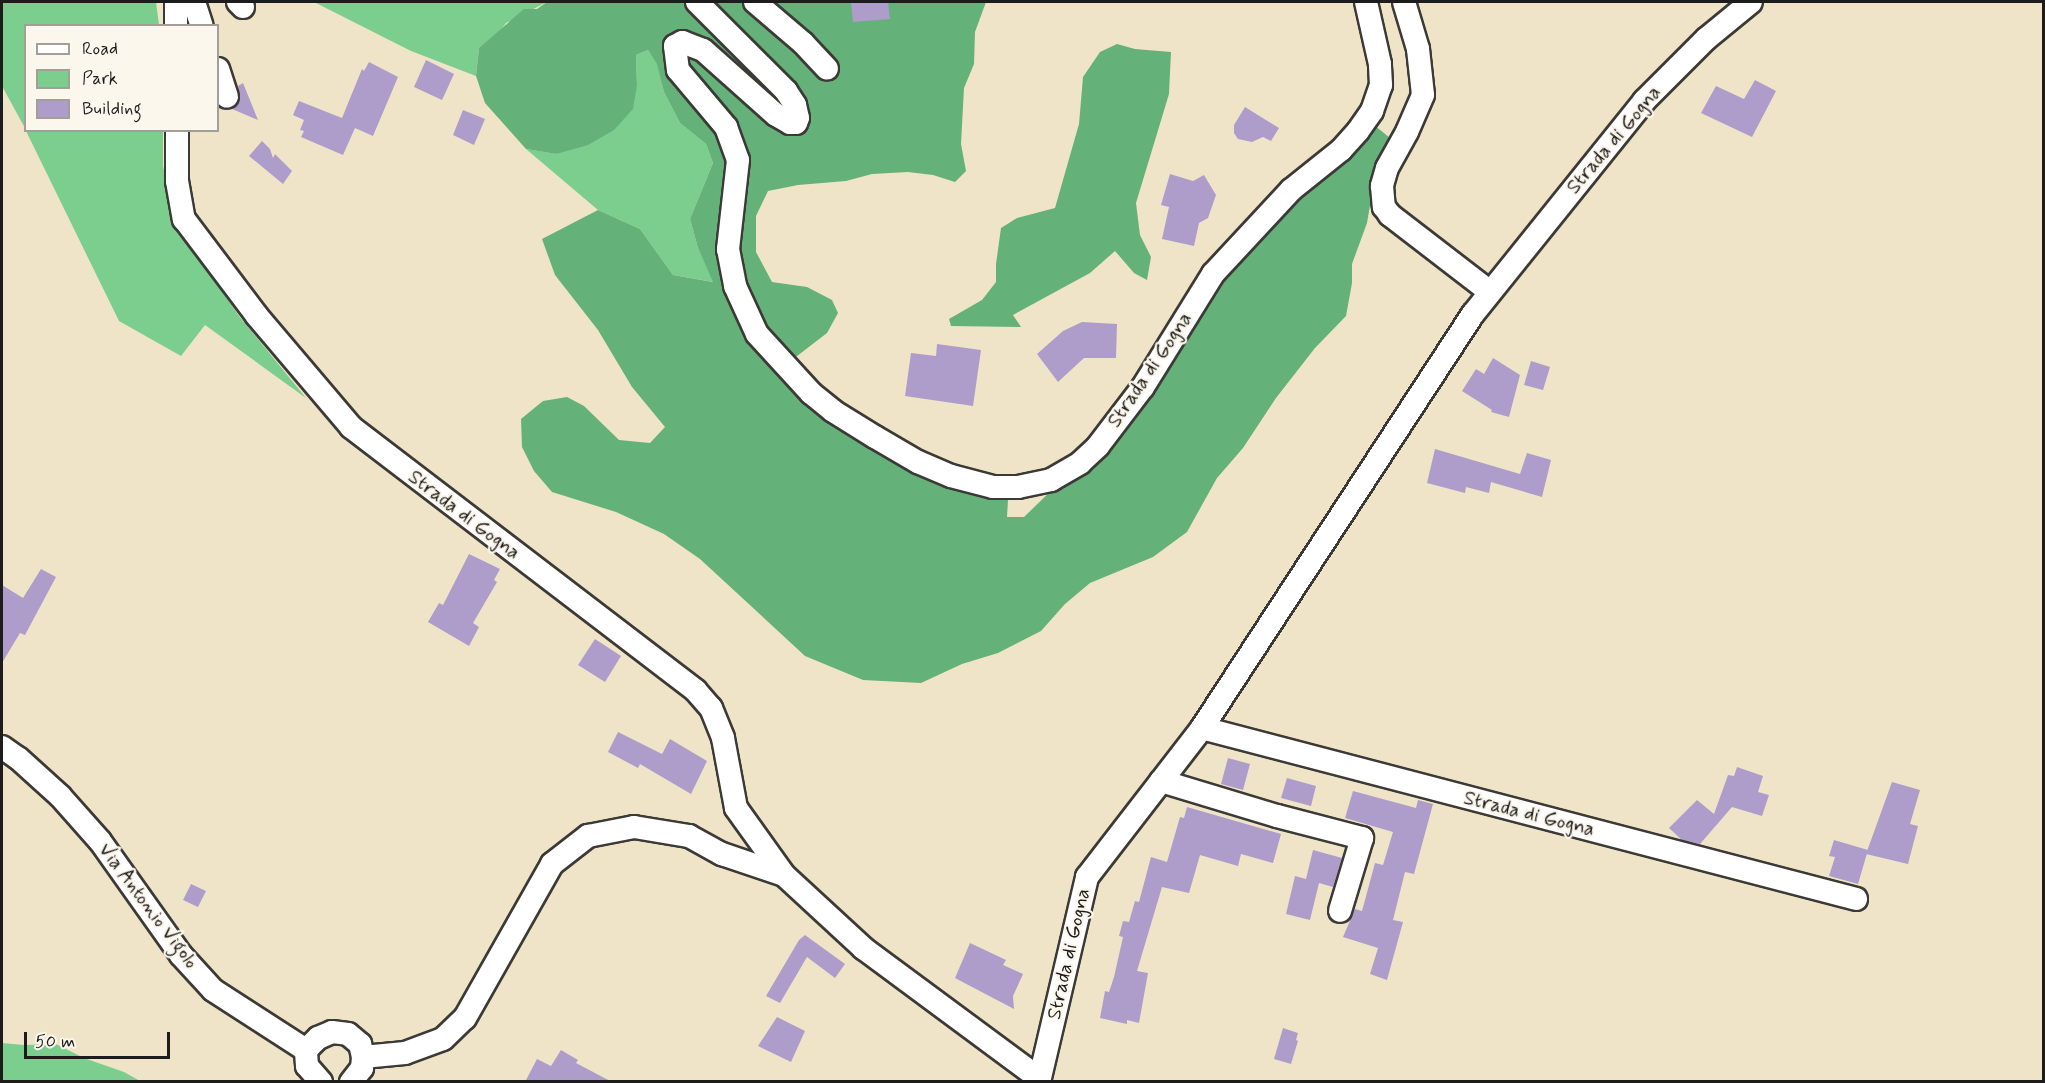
<!DOCTYPE html>
<html>
<head>
<meta charset="utf-8">
<style>
	body { margin:0 }
	#map { position:relative; width:2045px; height:1083px; overflow:hidden; background:#efe4c7; font-family:Mynerve,sans-serif }
	div>[style] { position:absolute }
	[style*='--x'] { left:calc(var(--x)*1px); top:calc(var(--y)*1px); width:calc(var(--w)*1px); rotate:calc(var(--a)*1deg) }
	.green>* { inset:0; background:#7cce8f }
	.forest>* { inset:0; background:#65b17a }
	.building>* { inset:0; background:#ae9dcb }
	.roads { filter:drop-shadow(2px 0 #3c3a36) drop-shadow(-2px 0 #3c3a36) drop-shadow(0 2px #3c3a36) drop-shadow(0 -2px #3c3a36) }
	.street>* { height:22px; margin:-11px; padding:0 11px; transform-origin:11px; border-radius:11px; background:#fff }
	span { translate:-50% -50%; white-space:nowrap; text-align:center; line-height:1.15; -webkit-text-stroke:4.5px #fbf7ec; paint-order:stroke }
	.street-label { font-size:20px; color:#1c1c1c }
	.frame { position:absolute; inset:0; border:3px solid #1c1c1c; pointer-events:none }
	.legend { position:absolute; left:24px; top:24px; width:195px; height:108px; box-sizing:border-box; background:#fbf7ec; border:2px solid #a29f99; margin:0; padding:8px 10px; list-style:none; font-size:18px; color:#1c1c1c }
	.legend li { display:flex; align-items:center; gap:12px; height:30px }
	.legend b { width:30px; border:2px solid #a29f99 }
	.scale { position:absolute; left:24px; top:1032px; width:146px; height:27px; box-sizing:border-box; border:3px solid #1c1c1c; border-top:0; padding-left:8px; font-size:18px; line-height:21px; white-space:nowrap; color:#1c1c1c; -webkit-text-stroke:4px #fbf7ec; paint-order:stroke }
</style>
</head>
<body>
<div id="map">
	<div class="green">
		<div style="clip-path:polygon(2px 2px,156px 2px,159px 25px,26px 26px,26px 130px,2px 86px)"></div>
		<div style="clip-path:polygon(314px 2px,547px 2px,506px 23px,497px 35px,479px 48px,476px 76px,411px 51px)"></div>
		<div style="clip-path:polygon(648px 50px,658px 64px,664px 92px,680px 123px,706px 144px,713px 163px,690px 219px,698px 248px,714px 282px,673px 275px,640px 229px,598px 210px,526px 149px,557px 154px,637px 85px,636px 55px)"></div>
		<div style="clip-path:polygon(26px 131px,163px 131px,163px 166px,174px 216px,187px 241px,239px 316px,306px 398px,205px 325px,181px 356px,119px 321px)"></div>
		<div style="clip-path:polygon(2px 1043px,24px 1045px,56px 1044px,84px 1058px,124px 1072px,140px 1081px,2px 1081px)"></div>
	</div>
	<div class="forest">
		<div style="clip-path:polygon(547px 2px,986px 2px,975px 32px,974px 64px,964px 88px,961px 144px,966px 171px,955px 182px,933px 175px,908px 172px,872px 174px,846px 181px,798px 185px,768px 191px,756px 216px,756px 252px,772px 282px,807px 287px,832px 300px,838px 313px,827px 333px,788px 363px,916px 466px,1009px 483px,1007px 517px,1024px 517px,1054px 488px,1224px 264px,1374px 125px,1395px 142px,1374px 182px,1367px 223px,1352px 264px,1352px 283px,1346px 316px,1315px 348px,1276px 398px,1243px 448px,1217px 478px,1187px 532px,1153px 557px,1090px 583px,1065px 604px,1041px 631px,998px 653px,962px 664px,921px 683px,863px 680px,805px 656px,700px 559px,664px 534px,616px 512px,552px 492px,534px 471px,522px 447px,521px 419px,543px 401px,567px 397px,584px 406px,619px 440px,650px 443px,665px 427px,632px 387px,598px 330px,555px 275px,542px 239px,598px 210px,640px 229px,673px 275px,713px 282px,698px 248px,690px 219px,713px 163px,706px 144px,680px 123px,664px 92px,657px 64px,648px 50px,636px 55px,637px 85px,633px 109px,614px 130px,588px 145px,556px 154px,526px 149px,485px 103px,476px 76px,479px 48px,524px 9px,537px 9px)"></div>
		<div style="clip-path:polygon(1117px 44px,1135px 49px,1171px 52px,1169px 94px,1136px 203px,1140px 235px,1151px 257px,1147px 280px,1134px 273px,1115px 251px,1090px 273px,1013px 315px,1021px 327px,951px 326px,949px 319px,982px 300px,996px 282px,996px 264px,1001px 228px,1017px 218px,1055px 208px,1079px 124px,1083px 77px,1100px 52px)"></div>
	</div>
	<div class="building">
		<div style="clip-path:polygon(851px 2px,888px 2px,890px 19px,853px 22px)"></div>
		<div style="clip-path:polygon(426px 60px,454px 74px,442px 100px,414px 87px)"></div>
		<div style="clip-path:polygon(369px 62px,398px 77px,373px 136px,355px 128px,343px 155px,301px 137px,304px 131px,300px 130px,304px 120px,293px 115px,299px 101px,342px 118px,362px 69px,364px 71px)"></div>
		<div style="clip-path:polygon(1755px 80px,1776px 91px,1752px 137px,1701px 113px,1716px 86px,1744px 99px)"></div>
		<div style="clip-path:polygon(243px 83px,258px 120px,232px 109px,240px 100px,238px 86px)"></div>
		<div style="clip-path:polygon(1245px 107px,1279px 128px,1271px 141px,1263px 137px,1252px 142px,1238px 139px,1234px 133px,1234px 125px)"></div>
		<div style="clip-path:polygon(463px 110px,485px 119px,474px 145px,453px 135px)"></div>
		<div style="clip-path:polygon(262px 141px,270px 149px,273px 158px,275px 154px,292px 171px,283px 184px,249px 156px)"></div>
		<div style="clip-path:polygon(1170px 174px,1193px 181px,1204px 175px,1216px 195px,1208px 218px,1199px 223px,1194px 246px,1162px 239px,1169px 207px,1161px 205px)"></div>
		<div style="clip-path:polygon(1082px 322px,1117px 324px,1116px 358px,1084px 358px,1058px 382px,1037px 354px,1063px 331px)"></div>
		<div style="clip-path:polygon(937px 344px,981px 350px,973px 406px,905px 396px,911px 353px,936px 356px)"></div>
		<div style="clip-path:polygon(1493px 358px,1520px 375px,1509px 417px,1491px 412px,1492px 410px,1462px 391px,1476px 369px,1484px 374px)"></div>
		<div style="clip-path:polygon(1531px 361px,1550px 367px,1543px 390px,1524px 385px)"></div>
		<div style="clip-path:polygon(1435px 449px,1520px 474px,1527px 453px,1551px 460px,1542px 497px,1491px 482px,1489px 493px,1466px 487px,1465px 493px,1427px 483px)"></div>
		<div style="clip-path:polygon(469px 554px,500px 569px,494px 580px,497px 582px,473px 623px,479px 627px,469px 646px,428px 622px,439px 603px,443px 605px)"></div>
		<div style="clip-path:polygon(41px 569px,56px 577px,25px 635px,20px 633px,2px 663px,2px 585px,23px 598px)"></div>
		<div style="clip-path:polygon(595px 639px,621px 656px,605px 682px,578px 665px)"></div>
		<div style="clip-path:polygon(618px 732px,662px 754px,670px 739px,707px 761px,691px 794px,640px 764px,638px 768px,608px 752px)"></div>
		<div style="clip-path:polygon(1228px 758px,1250px 764px,1243px 790px,1221px 784px)"></div>
		<div style="clip-path:polygon(1737px 767px,1763px 776px,1758px 792px,1769px 795px,1762px 816px,1732px 807px,1700px 844px,1682px 840px,1669px 828px,1697px 800px,1714px 814px,1728px 775px,1734px 776px)"></div>
		<div style="clip-path:polygon(1287px 778px,1316px 786px,1311px 806px,1281px 798px)"></div>
		<div style="clip-path:polygon(1892px 782px,1920px 790px,1910px 824px,1918px 826px,1908px 864px,1866px 854px)"></div>
		<div style="clip-path:polygon(1353px 791px,1416px 808px,1418px 800px,1433px 804px,1414px 874px,1405px 872px,1393px 920px,1403px 922px,1387px 980px,1370px 974px,1378px 948px,1343px 937px,1355px 909px,1362px 911px,1375px 863px,1383px 865px,1393px 832px,1345px 818px)"></div>
		<div style="clip-path:polygon(1187px 807px,1281px 834px,1273px 863px,1241px 854px,1238px 866px,1200px 855px,1189px 893px,1162px 887px,1137px 971px,1148px 973px,1139px 1023px,1127px 1020px,1127px 1024px,1100px 1018px,1105px 991px,1109px 992px,1114px 977px,1123px 937px,1119px 936px,1123px 921px,1129px 922px,1135px 901px,1139px 902px,1151px 857px,1167px 862px,1180px 817px,1184px 818px)"></div>
		<div style="clip-path:polygon(1834px 840px,1868px 850px,1858px 884px,1829px 876px,1835px 857px,1829px 856px)"></div>
		<div style="clip-path:polygon(1313px 850px,1342px 858px,1333px 887px,1319px 883px,1310px 920px,1286px 914px,1295px 876px,1306px 879px)"></div>
		<div style="clip-path:polygon(191px 884px,206px 891px,198px 907px,183px 900px)"></div>
		<div style="clip-path:polygon(805px 935px,845px 964px,835px 978px,807px 957px,780px 1003px,766px 996px,799px 940px)"></div>
		<div style="clip-path:polygon(970px 943px,1006px 960px,1003px 965px,1023px 974px,1013px 996px,1014px 1009px,955px 978px)"></div>
		<div style="clip-path:polygon(777px 1017px,805px 1031px,791px 1062px,758px 1046px)"></div>
		<div style="clip-path:polygon(1283px 1028px,1298px 1033px,1296px 1040px,1298px 1041px,1291px 1064px,1274px 1059px)"></div>
		<div style="clip-path:polygon(561px 1050px,578px 1060px,576px 1063px,612px 1082px,525px 1082px,537px 1059px,551px 1066px)"></div>
	</div>
	<div class="roads">
		<div class="street">
			<div style="--x:176;--y:2;--w:24;--a:90"></div>
			<div style="--x:194;--y:2;--w:25;--a:72"></div>
			<div style="--x:238;--y:2;--w:7;--a:45"></div>
			<div style="--x:697;--y:2;--w:126;--a:45"></div>
			<div style="--x:786;--y:91;--w:17;--a:57"></div>
			<div style="--x:795;--y:105;--w:13;--a:77"></div>
			<div style="--x:798;--y:118;--w:5;--a:112"></div>
			<div style="--x:796;--y:123;--w:6;--a:180"></div>
			<div style="--x:790;--y:123;--w:16;--a:-150"></div>
			<div style="--x:776;--y:115;--w:98;--a:-138.3"></div>
			<div style="--x:703;--y:50;--w:22;--a:-159"></div>
			<div style="--x:682;--y:42;--w:8;--a:150"></div>
			<div style="--x:675;--y:46;--w:24;--a:83"></div>
			<div style="--x:678;--y:70;--w:75;--a:49.9"></div>
			<div style="--x:726;--y:127;--w:35;--a:70"></div>
			<div style="--x:738;--y:160;--w:90;--a:96.4"></div>
			<div style="--x:728;--y:249;--w:38;--a:79"></div>
			<div style="--x:735;--y:286;--w:53;--a:65.4"></div>
			<div style="--x:757;--y:334;--w:80;--a:47.5"></div>
			<div style="--x:811;--y:393;--w:28;--a:39"></div>
			<div style="--x:833;--y:411;--w:49;--a:31.8"></div>
			<div style="--x:875;--y:437;--w:50;--a:30.2"></div>
			<div style="--x:918;--y:462;--w:36;--a:23"></div>
			<div style="--x:951;--y:476;--w:43;--a:14.7"></div>
			<div style="--x:993;--y:487;--w:25;--a:0"></div>
			<div style="--x:1018;--y:487;--w:34;--a:-12"></div>
			<div style="--x:1051;--y:480;--w:34;--a:-30"></div>
			<div style="--x:1080;--y:463;--w:25;--a:-43"></div>
			<div style="--x:1098;--y:446;--w:74;--a:-52.7"></div>
			<div style="--x:1143;--y:387;--w:133;--a:-58.2"></div>
			<div style="--x:1213;--y:274;--w:115;--a:-47.1"></div>
			<div style="--x:1291;--y:190;--w:64;--a:-38.7"></div>
			<div style="--x:1341;--y:150;--w:25;--a:-48"></div>
			<div style="--x:1358;--y:131;--w:24;--a:-55"></div>
			<div style="--x:1372;--y:111;--w:28;--a:-71"></div>
			<div style="--x:1381;--y:85;--w:21;--a:-93"></div>
			<div style="--x:1380;--y:64;--w:64;--a:-102.7"></div>
			<div style="--x:755;--y:2;--w:63;--a:40.5"></div>
			<div style="--x:803;--y:43;--w:35;--a:47"></div>
			<div style="--x:1404;--y:2;--w:49;--a:73.4"></div>
			<div style="--x:1418;--y:49;--w:46;--a:83.8"></div>
			<div style="--x:1423;--y:95;--w:40;--a:113.4"></div>
			<div style="--x:1407;--y:132;--w:41;--a:119.1"></div>
			<div style="--x:1387;--y:168;--w:19;--a:106"></div>
			<div style="--x:1382;--y:186;--w:21;--a:85"></div>
			<div style="--x:1384;--y:207;--w:10;--a:53"></div>
			<div style="--x:1390;--y:215;--w:126;--a:37.6"></div>
			<div style="--x:218;--y:69;--w:29;--a:72"></div>
			<div style="--x:177;--y:130;--w:51;--a:90"></div>
			<div style="--x:177;--y:181;--w:39;--a:80"></div>
			<div style="--x:184;--y:219;--w:121;--a:53"></div>
			<div style="--x:257;--y:316;--w:145;--a:49.7"></div>
			<div style="--x:351;--y:427;--w:434;--a:37.4"></div>
			<div style="--x:696;--y:691;--w:23;--a:49"></div>
			<div style="--x:711;--y:708;--w:32;--a:68"></div>
			<div style="--x:723;--y:738;--w:71;--a:79.5"></div>
			<div style="--x:736;--y:808;--w:82;--a:54.4"></div>
			<div style="--x:784;--y:875;--w:108;--a:42.7"></div>
			<div style="--x:863;--y:948;--w:220;--a:36.5"></div>
			<div style="--x:1202;--y:728;--w:676;--a:14.65"></div>
			<div style="--x:2;--y:747;--w:19;--a:35"></div>
			<div style="--x:18;--y:758;--w:57;--a:42.1"></div>
			<div style="--x:60;--y:796;--w:60;--a:48.4"></div>
			<div style="--x:100;--y:841;--w:140;--a:54.6"></div>
			<div style="--x:181;--y:955;--w:47;--a:47.6"></div>
			<div style="--x:213;--y:990;--w:111;--a:32.8"></div>
			<div style="--x:1161;--y:781;--w:121;--a:16.8"></div>
			<div style="--x:1277;--y:816;--w:88;--a:14.5"></div>
			<div style="--x:1362;--y:838;--w:76;--a:106.8"></div>
			<div style="--x:363;--y:1057;--w:42;--a:-5.4"></div>
			<div style="--x:405;--y:1053;--w:40;--a:-20.2"></div>
			<div style="--x:443;--y:1039;--w:30;--a:-44"></div>
			<div style="--x:465;--y:1018;--w:177;--a:-60.5"></div>
			<div style="--x:552;--y:864;--w:46;--a:-37.9"></div>
			<div style="--x:588;--y:836;--w:47;--a:-11.1"></div>
			<div style="--x:634;--y:827;--w:56;--a:9.3"></div>
			<div style="--x:689;--y:836;--w:38;--a:29"></div>
			<div style="--x:722;--y:854;--w:65;--a:18.7"></div>
			<div style="--x:321;--y:1082;--w:21;--a:-131"></div>
			<div style="--x:307;--y:1066;--w:16;--a:-94"></div>
			<div style="--x:306;--y:1050;--w:17;--a:-45"></div>
			<div style="--x:318;--y:1038;--w:15;--a:-23"></div>
			<div style="--x:332;--y:1032;--w:16;--a:7"></div>
			<div style="--x:348;--y:1034;--w:16;--a:40"></div>
			<div style="--x:360;--y:1044;--w:13;--a:77"></div>
			<div style="--x:363;--y:1057;--w:11;--a:95"></div>
			<div style="--x:362;--y:1068;--w:18;--a:128"></div>
			<div style="--x:1039;--y:1082;--w:211;--a:-76.8"></div>
			<div style="--x:1087;--y:877;--w:188;--a:-52.3"></div>
			<div style="--x:1202;--y:728;--w:495;--a:-56.8"></div>
			<div style="--x:1473;--y:314;--w:273;--a:-51.2"></div>
			<div style="--x:1644;--y:101;--w:88;--a:-45"></div>
			<div style="--x:1706;--y:39;--w:58;--a:-39.4"></div>
		</div>
	</div>
	<div class="street-label">
		<span style="left:1614px;top:140px;rotate:-50deg">Strada di Gogna</span>
		<span style="left:1150px;top:370px;rotate:-56deg">Strada di Gogna</span>
		<span style="left:464px;top:515px;rotate:37deg">Strada di Gogna</span>
		<span style="left:1529px;top:814px;rotate:14deg">Strada di Gogna</span>
		<span style="left:148px;top:906px;rotate:53deg">Via Antonio Vigolo</span>
		<span style="left:1069px;top:954px;rotate:-77deg">Strada di Gogna</span>
	</div>
	<div class="frame"></div>
	<ul class="legend">
	<li><b style="height:8px;background:#fff"></b>Road</li>
	<li><b style="height:16px;background:#7cce8f"></b>Park</li>
	<li><b style="height:16px;background:#ae9dcb"></b>Building</li>
	</ul>
	<div class="scale">50 m</div>
</div>
</body>
</html>
